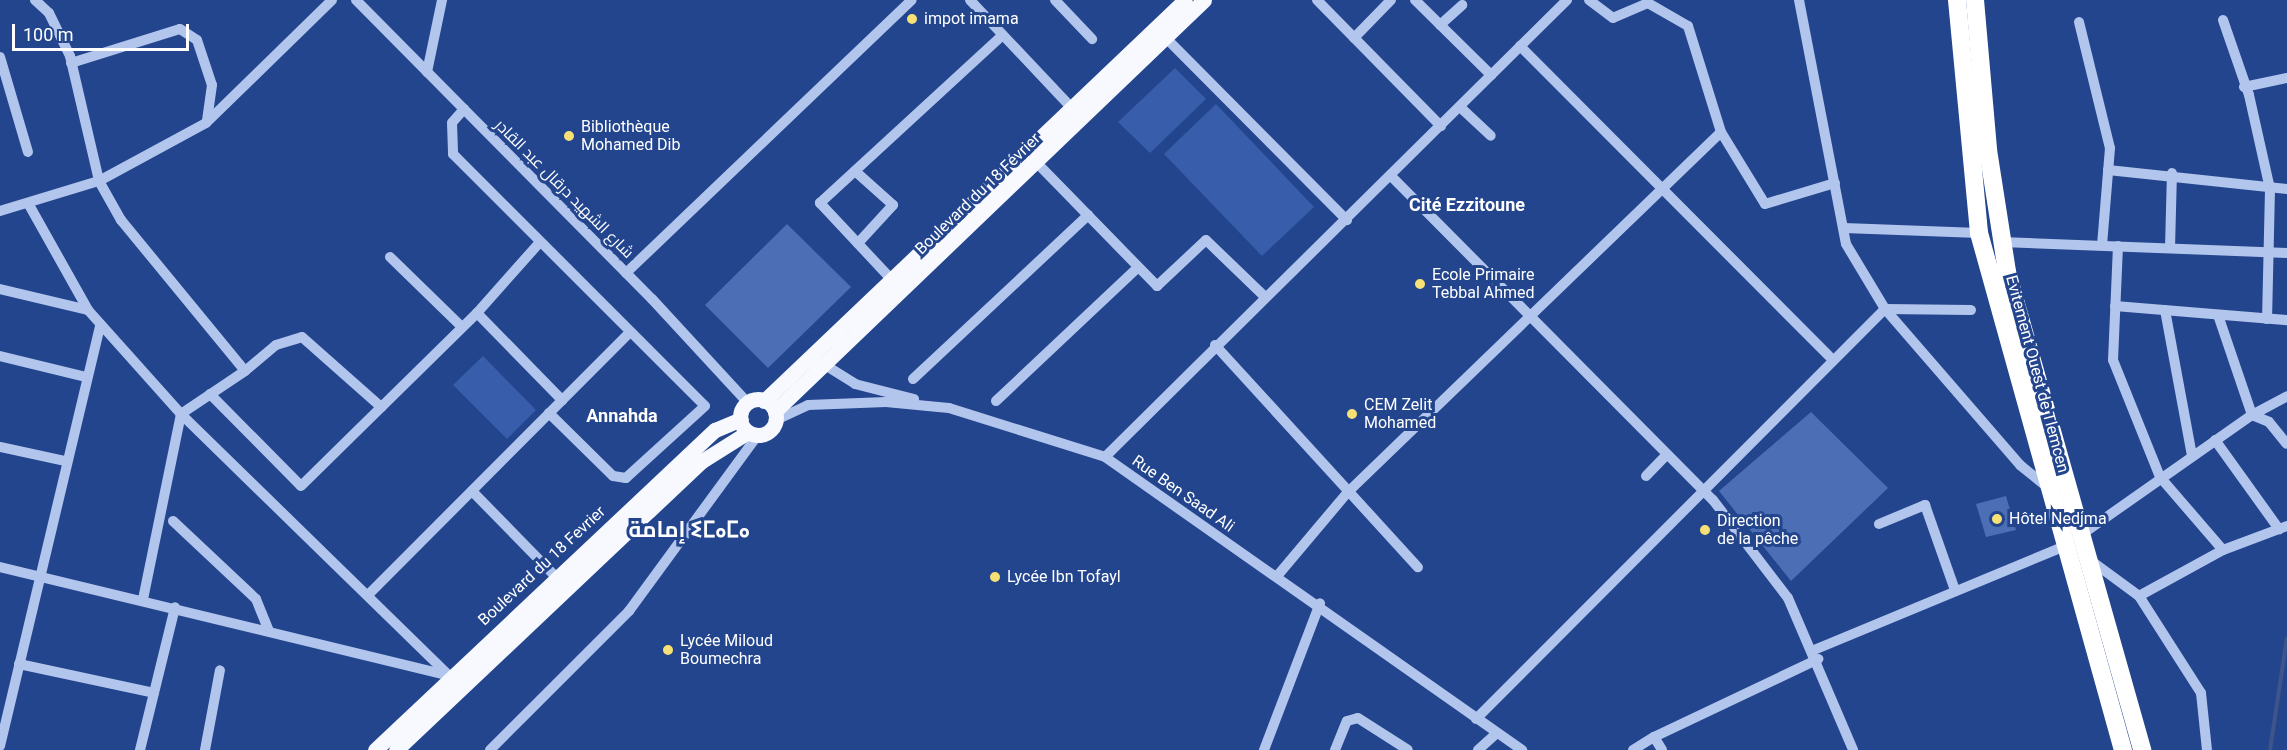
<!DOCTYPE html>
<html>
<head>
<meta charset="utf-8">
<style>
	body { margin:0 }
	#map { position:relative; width:2287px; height:750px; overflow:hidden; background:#23458e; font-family:Roboto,Cairo,"Noto Sans Tifinagh",sans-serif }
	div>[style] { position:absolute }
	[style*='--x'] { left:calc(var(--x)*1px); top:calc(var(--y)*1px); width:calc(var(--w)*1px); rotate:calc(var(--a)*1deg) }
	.green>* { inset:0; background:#375dab }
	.stream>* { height:4px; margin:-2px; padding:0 2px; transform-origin:2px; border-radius:2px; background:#3d558b }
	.building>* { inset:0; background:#4b6eb5 }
	.minor>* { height:10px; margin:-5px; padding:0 5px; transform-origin:5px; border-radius:5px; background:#b2c5ec }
	.major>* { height:15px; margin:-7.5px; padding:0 7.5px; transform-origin:7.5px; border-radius:7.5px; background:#f7f9ff }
	.major>.ring { margin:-7.5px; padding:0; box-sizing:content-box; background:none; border:15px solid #f7f9ff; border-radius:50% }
	.highway>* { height:18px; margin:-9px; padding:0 9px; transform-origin:9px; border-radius:9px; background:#fff }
	.dots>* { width:16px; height:16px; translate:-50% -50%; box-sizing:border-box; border:3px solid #23458e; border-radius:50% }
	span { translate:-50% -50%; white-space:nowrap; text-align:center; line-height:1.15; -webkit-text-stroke:6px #23458e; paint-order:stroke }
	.poi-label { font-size:16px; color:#fff }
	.left { translate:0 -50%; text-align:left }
	.street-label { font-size:16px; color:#fff }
	.neighbourhood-label { font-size:18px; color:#fff; font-weight:700 }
	.district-label { font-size:22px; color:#fff; font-weight:700 }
	.scale { position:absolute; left:12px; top:24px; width:177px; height:27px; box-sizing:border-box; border:3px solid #fff; border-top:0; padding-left:8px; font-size:18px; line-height:21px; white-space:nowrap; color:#fff; -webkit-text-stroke:4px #23458e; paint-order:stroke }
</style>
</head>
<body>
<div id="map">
	<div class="green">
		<div style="clip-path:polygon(1175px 68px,1206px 99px,1150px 153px,1118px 122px)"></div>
		<div style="clip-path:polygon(1216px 104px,1314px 207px,1262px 256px,1164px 154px)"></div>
		<div style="clip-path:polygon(483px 356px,536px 410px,507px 439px,453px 385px)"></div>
	</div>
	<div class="stream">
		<div style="--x:2270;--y:750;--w:113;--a:-81.4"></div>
	</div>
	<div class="building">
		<div style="clip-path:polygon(787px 224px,851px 287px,768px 368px,705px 305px)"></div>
		<div style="clip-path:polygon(1811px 412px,1888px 488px,1791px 581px,1719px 491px)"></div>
		<div style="clip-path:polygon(2006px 496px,2016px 530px,1986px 537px,1976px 504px)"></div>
	</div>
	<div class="minor">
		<div style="--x:35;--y:0;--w:19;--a:43"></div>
		<div style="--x:49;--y:13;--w:48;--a:64"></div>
		<div style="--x:70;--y:56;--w:128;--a:76.9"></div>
		<div style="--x:99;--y:181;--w:45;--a:60.6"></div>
		<div style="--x:121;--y:220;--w:195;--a:50.6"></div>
		<div style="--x:245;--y:371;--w:77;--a:146.1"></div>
		<div style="--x:181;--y:414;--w:383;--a:44.3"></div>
		<div style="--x:356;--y:0;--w:421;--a:45.3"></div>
		<div style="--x:652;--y:299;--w:142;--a:47.3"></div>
		<div style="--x:970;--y:0;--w:147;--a:46.7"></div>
		<div style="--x:1055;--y:0;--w:54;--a:46.5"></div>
		<div style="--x:1317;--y:0;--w:177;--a:45.5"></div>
		<div style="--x:1415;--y:0;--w:107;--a:44.6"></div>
		<div style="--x:1799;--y:0;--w:248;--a:79.1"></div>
		<div style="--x:1846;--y:244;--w:76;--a:59"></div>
		<div style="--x:1885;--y:309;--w:86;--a:0.7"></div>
		<div style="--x:2223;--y:20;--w:79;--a:70.9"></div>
		<div style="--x:2249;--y:95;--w:96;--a:77.4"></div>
		<div style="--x:2270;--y:189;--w:130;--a:91.3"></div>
		<div style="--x:2079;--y:22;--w:130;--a:76.2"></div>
		<div style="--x:2110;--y:148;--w:97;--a:94.7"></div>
		<div style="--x:1440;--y:25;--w:30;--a:-42"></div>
		<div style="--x:1161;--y:33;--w:264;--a:45.2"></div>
		<div style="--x:1354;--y:38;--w:53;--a:-45.8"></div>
		<div style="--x:1520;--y:46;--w:443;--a:45.1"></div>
		<div style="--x:0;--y:57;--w:99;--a:73.6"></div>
		<div style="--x:71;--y:63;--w:114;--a:-17.3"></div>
		<div style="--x:180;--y:29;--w:20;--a:33"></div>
		<div style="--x:197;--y:40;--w:47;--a:71.6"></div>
		<div style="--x:212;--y:85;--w:36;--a:98"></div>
		<div style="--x:427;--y:72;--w:74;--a:-78.2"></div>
		<div style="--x:2244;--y:87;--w:44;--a:-11.8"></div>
		<div style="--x:1460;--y:107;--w:42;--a:43.1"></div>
		<div style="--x:464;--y:109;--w:18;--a:131"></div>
		<div style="--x:452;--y:123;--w:31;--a:88"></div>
		<div style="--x:453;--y:154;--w:356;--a:45"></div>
		<div style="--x:705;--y:406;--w:107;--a:137.7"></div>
		<div style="--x:626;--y:478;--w:13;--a:-171"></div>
		<div style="--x:613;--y:476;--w:90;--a:-135.5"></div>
		<div style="--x:1721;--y:132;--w:84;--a:58.6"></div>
		<div style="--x:1765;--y:204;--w:73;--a:-16.7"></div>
		<div style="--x:1037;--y:163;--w:172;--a:45.7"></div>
		<div style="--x:1157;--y:286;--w:67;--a:-43.2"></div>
		<div style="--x:1206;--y:240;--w:82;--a:44"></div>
		<div style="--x:2108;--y:170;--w:180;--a:6.1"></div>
		<div style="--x:855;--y:171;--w:51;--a:41.8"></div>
		<div style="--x:893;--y:205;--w:52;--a:132.6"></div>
		<div style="--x:1391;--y:176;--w:457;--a:45.2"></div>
		<div style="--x:1713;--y:500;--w:123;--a:52.6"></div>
		<div style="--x:1788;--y:598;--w:165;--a:66.8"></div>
		<div style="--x:28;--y:203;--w:123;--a:60.7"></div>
		<div style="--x:88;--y:310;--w:140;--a:48.2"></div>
		<div style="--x:181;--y:414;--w:189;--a:101.6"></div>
		<div style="--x:0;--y:211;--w:103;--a:-16.9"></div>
		<div style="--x:99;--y:181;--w:122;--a:-28.5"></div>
		<div style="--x:206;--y:123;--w:176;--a:-44.3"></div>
		<div style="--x:1844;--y:228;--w:135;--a:2.1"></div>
		<div style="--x:2002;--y:242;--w:285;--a:2.2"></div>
		<div style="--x:2118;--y:246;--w:114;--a:92.5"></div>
		<div style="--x:2113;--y:360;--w:126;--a:68.1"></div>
		<div style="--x:2160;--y:477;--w:96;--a:49.2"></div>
		<div style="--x:2170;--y:248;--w:75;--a:-88.5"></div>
		<div style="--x:390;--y:257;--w:100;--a:44.2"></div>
		<div style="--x:626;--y:273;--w:395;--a:-43.7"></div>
		<div style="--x:893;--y:281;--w:107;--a:-133.1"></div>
		<div style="--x:820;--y:203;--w:248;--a:-42.6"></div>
		<div style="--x:0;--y:289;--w:90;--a:13.4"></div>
		<div style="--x:2115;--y:306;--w:173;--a:4.7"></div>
		<div style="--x:2165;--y:310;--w:148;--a:79.5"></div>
		<div style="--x:477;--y:313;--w:122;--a:45.7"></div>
		<div style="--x:2218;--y:315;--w:106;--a:71.2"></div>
		<div style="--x:2252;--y:415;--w:18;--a:22"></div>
		<div style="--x:2269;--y:422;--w:28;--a:51"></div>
		<div style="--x:1215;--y:345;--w:301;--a:47.6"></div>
		<div style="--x:0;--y:356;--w:89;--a:13.7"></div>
		<div style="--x:825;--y:365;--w:36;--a:32"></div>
		<div style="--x:855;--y:384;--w:61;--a:14.3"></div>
		<div style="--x:245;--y:371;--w:40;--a:-40"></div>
		<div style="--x:276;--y:345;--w:27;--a:-17"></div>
		<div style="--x:302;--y:337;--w:106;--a:41.5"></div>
		<div style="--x:913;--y:379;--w:240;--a:-43.1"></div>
		<div style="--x:210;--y:394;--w:129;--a:45.3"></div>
		<div style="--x:301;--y:486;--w:247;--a:-44.5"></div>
		<div style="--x:477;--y:313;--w:95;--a:-48.4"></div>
		<div style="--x:996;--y:401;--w:195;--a:-43.3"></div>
		<div style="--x:776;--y:420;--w:35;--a:-25"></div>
		<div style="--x:808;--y:405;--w:78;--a:-2.2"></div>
		<div style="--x:886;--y:402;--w:63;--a:5.4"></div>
		<div style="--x:949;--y:408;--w:164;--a:17.4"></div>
		<div style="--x:1105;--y:457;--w:510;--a:35.09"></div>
		<div style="--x:2215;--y:440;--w:110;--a:54.3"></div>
		<div style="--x:0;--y:447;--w:66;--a:12.2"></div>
		<div style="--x:1105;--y:457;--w:650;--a:-44.69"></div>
		<div style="--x:1646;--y:476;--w:30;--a:-46"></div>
		<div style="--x:472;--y:491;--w:122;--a:45.7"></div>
		<div style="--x:173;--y:521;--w:114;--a:43.2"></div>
		<div style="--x:256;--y:599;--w:35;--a:68"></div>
		<div style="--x:1879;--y:524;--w:50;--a:-22.4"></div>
		<div style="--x:1925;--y:505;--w:90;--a:70.6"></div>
		<div style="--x:2081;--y:535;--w:209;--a:-35.1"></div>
		<div style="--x:2252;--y:415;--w:40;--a:-28"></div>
		<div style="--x:2090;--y:560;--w:61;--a:36.3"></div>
		<div style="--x:2139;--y:596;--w:96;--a:-28.7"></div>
		<div style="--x:2223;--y:550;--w:68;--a:-20.6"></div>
		<div style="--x:0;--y:567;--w:462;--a:13.6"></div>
		<div style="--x:1278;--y:575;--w:109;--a:-49.9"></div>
		<div style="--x:1348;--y:492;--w:518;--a:-43.98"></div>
		<div style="--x:1721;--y:132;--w:111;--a:-107.3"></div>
		<div style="--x:1688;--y:26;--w:46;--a:-150.1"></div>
		<div style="--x:1648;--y:3;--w:38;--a:157"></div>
		<div style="--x:1613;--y:18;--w:30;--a:-143"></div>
		<div style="--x:368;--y:595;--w:371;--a:-45.1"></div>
		<div style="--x:2139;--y:596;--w:115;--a:57.4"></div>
		<div style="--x:2201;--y:693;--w:57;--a:84"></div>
		<div style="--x:1814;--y:650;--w:274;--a:-22.5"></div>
		<div style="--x:19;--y:664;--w:138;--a:12.1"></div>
		<div style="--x:1476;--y:719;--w:579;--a:-45.07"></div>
		<div style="--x:1885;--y:309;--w:206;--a:49.1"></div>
		<div style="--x:2020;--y:465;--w:35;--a:39"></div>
		<div style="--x:1654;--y:737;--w:182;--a:-25.4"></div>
		<div style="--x:0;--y:746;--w:433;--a:-76.6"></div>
		<div style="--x:140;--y:750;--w:147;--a:-76.2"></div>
		<div style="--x:205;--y:750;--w:81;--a:-79.4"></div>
		<div style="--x:490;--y:750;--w:197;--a:-45"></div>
		<div style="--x:629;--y:611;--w:218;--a:-53.8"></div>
		<div style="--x:1264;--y:750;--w:157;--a:-69.1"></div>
		<div style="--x:1335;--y:750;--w:31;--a:-68"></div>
		<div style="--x:1347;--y:721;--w:11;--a:-15"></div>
		<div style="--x:1358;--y:718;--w:59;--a:32.6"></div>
		<div style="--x:1478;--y:750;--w:25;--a:-42"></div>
		<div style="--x:1633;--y:750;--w:25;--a:-32"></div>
		<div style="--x:1654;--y:737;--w:15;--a:58"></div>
	</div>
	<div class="major">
		<div class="ring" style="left:740px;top:399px;width:21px;height:21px"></div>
		<div style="--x:764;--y:401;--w:581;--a:-43.61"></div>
		<div style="--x:775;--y:411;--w:594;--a:-43.77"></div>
		<div style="--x:375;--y:750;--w:467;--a:-43.3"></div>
		<div style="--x:715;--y:430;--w:28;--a:-23"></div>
		<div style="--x:396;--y:750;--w:421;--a:-43.4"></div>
		<div style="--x:702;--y:461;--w:54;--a:-32.2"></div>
	</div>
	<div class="highway">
		<div style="--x:1957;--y:0;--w:234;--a:84.6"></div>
		<div style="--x:1979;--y:233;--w:537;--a:74.44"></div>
		<div style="--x:1975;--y:0;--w:151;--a:85"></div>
		<div style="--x:1988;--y:150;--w:123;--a:81.1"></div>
		<div style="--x:2007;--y:272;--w:497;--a:74.2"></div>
	</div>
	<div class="dots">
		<div style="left:912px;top:19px;background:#f7e175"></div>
		<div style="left:569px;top:136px;background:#f7e175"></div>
		<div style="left:1420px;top:284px;background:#f7e175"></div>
		<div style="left:1352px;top:414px;background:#f7e175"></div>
		<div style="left:1997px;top:519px;background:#f7e175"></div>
		<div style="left:1705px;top:530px;background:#f7e175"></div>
		<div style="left:995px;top:577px;background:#f7e175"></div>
		<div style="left:668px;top:650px;background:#f7e175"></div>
	</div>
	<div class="poi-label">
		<span class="left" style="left:924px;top:19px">impot imama</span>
		<span class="left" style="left:581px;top:136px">Bibliothèque<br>Mohamed Dib</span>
		<span class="left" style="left:1432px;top:284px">Ecole Primaire<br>Tebbal Ahmed</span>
		<span class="left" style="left:1364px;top:414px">CEM Zelit<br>Mohamed</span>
		<span class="left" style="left:2009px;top:519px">Hôtel Nedjma</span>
		<span class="left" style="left:1717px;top:530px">Direction<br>de la pêche</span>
		<span class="left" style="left:1007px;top:577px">Lycée Ibn Tofayl</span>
		<span class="left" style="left:680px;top:650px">Lycée Miloud<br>Boumechra</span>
	</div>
	<div class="street-label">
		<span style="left:564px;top:189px;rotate:45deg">شارع الشهيد درقال عبد القادر</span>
		<span style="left:978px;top:194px;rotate:-44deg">Boulevard du 18 Février</span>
		<span style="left:2037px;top:374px;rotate:75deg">Evitement Ouest de Tlemcen</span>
		<span style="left:1183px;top:494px;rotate:35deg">Rue Ben Saad Ali</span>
		<span style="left:542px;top:566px;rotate:-43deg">Boulevard du 18 Fevrier</span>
	</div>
	<div class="neighbourhood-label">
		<span style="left:1467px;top:205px">Cité Ezzitoune</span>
		<span style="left:622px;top:416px">Annahda</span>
	</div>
	<div class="district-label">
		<span style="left:689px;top:530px">إمامة ⵉⵎⴰⵎⴰ</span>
	</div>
	<div class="scale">100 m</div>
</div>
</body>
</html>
